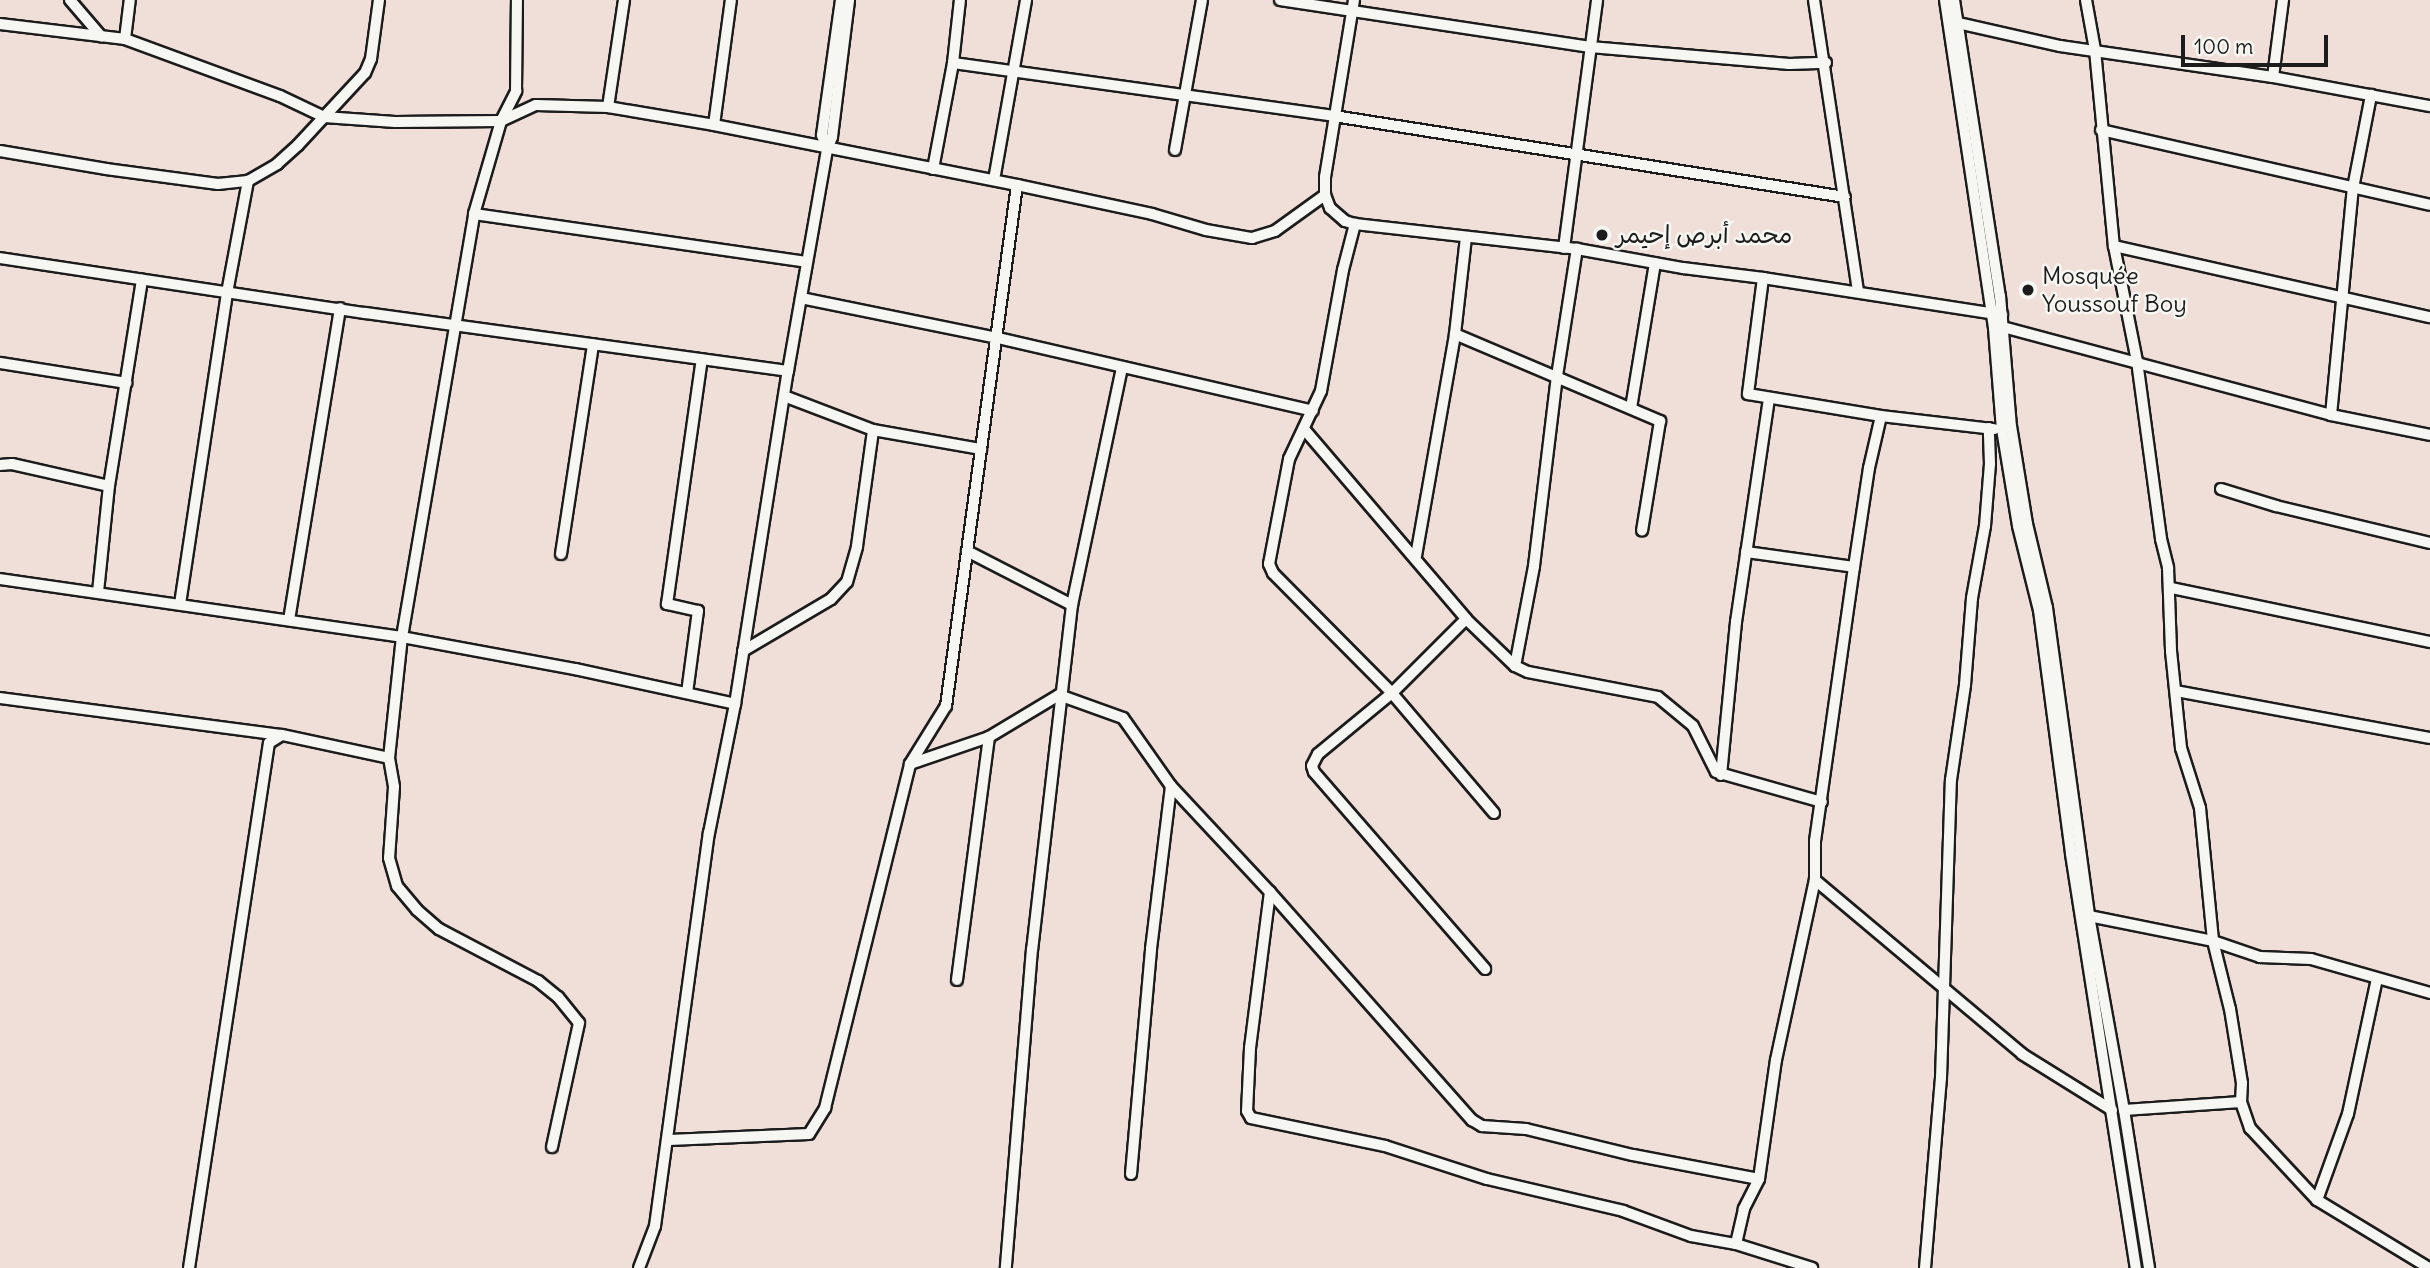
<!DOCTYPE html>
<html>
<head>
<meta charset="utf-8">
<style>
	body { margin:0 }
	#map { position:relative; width:2430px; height:1268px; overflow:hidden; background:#f0dfd9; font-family:Delius,"Playpen Sans Arabic",sans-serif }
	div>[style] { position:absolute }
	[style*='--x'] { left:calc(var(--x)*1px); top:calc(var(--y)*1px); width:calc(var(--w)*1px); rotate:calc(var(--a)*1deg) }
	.roads { filter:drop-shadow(2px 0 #1c1c1c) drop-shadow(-2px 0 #1c1c1c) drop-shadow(0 2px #1c1c1c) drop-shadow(0 -2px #1c1c1c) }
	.minor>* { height:10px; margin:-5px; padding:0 5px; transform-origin:5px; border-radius:5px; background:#f6f6f2 }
	.dots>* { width:19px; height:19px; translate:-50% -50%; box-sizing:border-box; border:4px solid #f6f6f2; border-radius:50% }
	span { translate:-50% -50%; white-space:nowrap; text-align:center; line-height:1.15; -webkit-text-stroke:5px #f6f6f2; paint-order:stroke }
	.poi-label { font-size:24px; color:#1c1c1c }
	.left { translate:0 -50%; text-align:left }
	.scale { position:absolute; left:2181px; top:35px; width:147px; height:32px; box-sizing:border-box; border:4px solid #1c1c1c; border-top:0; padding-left:9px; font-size:21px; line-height:24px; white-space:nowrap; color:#1c1c1c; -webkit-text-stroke:5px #f6f6f2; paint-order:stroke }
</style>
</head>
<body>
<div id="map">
	<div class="roads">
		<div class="minor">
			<div style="--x:70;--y:0;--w:48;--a:49.3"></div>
			<div style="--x:1280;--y:0;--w:314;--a:8.6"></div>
			<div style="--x:1590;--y:47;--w:200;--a:4.9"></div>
			<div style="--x:1789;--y:64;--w:37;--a:-2"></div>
			<div style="--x:1354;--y:0;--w:179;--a:99.3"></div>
			<div style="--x:1325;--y:177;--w:18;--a:90"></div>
			<div style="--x:1325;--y:195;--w:14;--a:69"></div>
			<div style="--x:1330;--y:208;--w:20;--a:41"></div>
			<div style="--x:1345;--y:221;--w:10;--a:17"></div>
			<div style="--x:1814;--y:0;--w:295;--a:81.4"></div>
			<div style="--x:1945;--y:0;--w:332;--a:81.5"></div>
			<div style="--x:1994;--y:328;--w:101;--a:85.5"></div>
			<div style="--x:2002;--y:429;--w:98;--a:80.6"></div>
			<div style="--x:2018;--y:526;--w:87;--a:76"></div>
			<div style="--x:2039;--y:610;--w:246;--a:82.5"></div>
			<div style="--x:2071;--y:854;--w:419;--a:81.1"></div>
			<div style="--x:1954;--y:0;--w:300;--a:81.2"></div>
			<div style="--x:2000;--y:296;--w:130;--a:85.2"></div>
			<div style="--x:2011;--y:426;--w:99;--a:80.7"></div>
			<div style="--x:2027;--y:524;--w:86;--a:76.6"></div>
			<div style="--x:2047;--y:608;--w:311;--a:82.2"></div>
			<div style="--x:2089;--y:916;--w:197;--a:79.8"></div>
			<div style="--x:2124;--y:1110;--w:160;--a:81"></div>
			<div style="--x:2086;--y:0;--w:51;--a:79.8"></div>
			<div style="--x:2095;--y:50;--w:197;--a:84.5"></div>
			<div style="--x:2114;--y:246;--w:117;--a:78.7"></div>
			<div style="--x:2137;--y:361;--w:180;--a:82.3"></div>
			<div style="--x:2161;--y:539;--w:30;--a:76"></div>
			<div style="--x:2168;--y:568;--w:83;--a:87.9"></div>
			<div style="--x:2171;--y:651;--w:98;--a:84.1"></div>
			<div style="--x:2181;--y:748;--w:63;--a:72.4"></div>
			<div style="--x:2200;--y:808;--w:134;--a:84.4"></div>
			<div style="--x:2213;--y:941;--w:70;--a:76"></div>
			<div style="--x:2230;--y:1009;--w:75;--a:80.8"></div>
			<div style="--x:2242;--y:1083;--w:19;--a:93"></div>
			<div style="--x:2241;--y:1102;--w:28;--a:71"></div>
			<div style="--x:2250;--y:1128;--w:98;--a:47.1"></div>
			<div style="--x:2317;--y:1200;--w:131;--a:31.3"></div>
			<div style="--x:1958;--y:23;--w:105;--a:12.7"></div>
			<div style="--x:2060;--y:46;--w:215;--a:8.3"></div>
			<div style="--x:2273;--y:77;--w:160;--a:10.5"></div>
			<div style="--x:0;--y:24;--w:126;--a:6.8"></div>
			<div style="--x:125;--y:39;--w:165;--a:20.2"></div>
			<div style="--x:280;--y:96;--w:49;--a:25.5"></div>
			<div style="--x:324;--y:117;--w:71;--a:4"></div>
			<div style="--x:395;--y:122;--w:106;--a:-0.5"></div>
			<div style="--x:501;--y:121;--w:38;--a:-25"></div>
			<div style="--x:536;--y:105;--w:72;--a:1.6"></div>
			<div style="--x:608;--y:107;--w:108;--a:9.6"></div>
			<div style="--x:714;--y:125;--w:309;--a:11.2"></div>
			<div style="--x:1017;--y:185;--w:138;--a:12.1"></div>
			<div style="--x:1152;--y:214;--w:56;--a:16.5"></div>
			<div style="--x:1206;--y:230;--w:47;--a:9.9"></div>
			<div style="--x:1252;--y:238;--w:24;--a:-17"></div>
			<div style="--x:1275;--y:231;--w:62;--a:-35.8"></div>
			<div style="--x:125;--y:39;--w:39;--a:-83"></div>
			<div style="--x:953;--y:63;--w:385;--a:7.9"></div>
			<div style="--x:1334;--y:116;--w:517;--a:9.01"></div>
			<div style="--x:2273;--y:77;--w:78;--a:-82.6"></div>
			<div style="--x:608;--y:107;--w:108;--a:-81.5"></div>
			<div style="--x:714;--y:125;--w:126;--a:-82.3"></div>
			<div style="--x:2101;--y:130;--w:337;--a:12.8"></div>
			<div style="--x:827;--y:149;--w:15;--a:-110"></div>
			<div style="--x:822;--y:135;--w:136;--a:-82"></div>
			<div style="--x:1175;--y:150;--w:152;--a:-79.8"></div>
			<div style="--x:0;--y:151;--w:108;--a:9.6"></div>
			<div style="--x:106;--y:169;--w:113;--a:7.6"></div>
			<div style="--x:218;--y:184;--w:30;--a:-6"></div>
			<div style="--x:248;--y:181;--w:34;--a:-30"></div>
			<div style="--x:277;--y:164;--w:28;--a:-42"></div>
			<div style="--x:298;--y:145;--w:98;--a:-47.1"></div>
			<div style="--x:365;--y:73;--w:15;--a:-67"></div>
			<div style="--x:371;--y:59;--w:60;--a:-82.3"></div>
			<div style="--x:933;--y:169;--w:108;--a:-79.3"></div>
			<div style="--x:953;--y:63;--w:63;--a:-83.7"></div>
			<div style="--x:994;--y:180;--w:183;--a:-79.9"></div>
			<div style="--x:474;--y:214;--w:336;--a:8.2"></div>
			<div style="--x:2114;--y:246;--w:324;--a:12.7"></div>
			<div style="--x:1564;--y:248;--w:250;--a:-82.4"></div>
			<div style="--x:0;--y:258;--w:369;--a:8.6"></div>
			<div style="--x:365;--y:313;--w:427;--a:7.8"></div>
			<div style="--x:1763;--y:278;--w:117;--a:97.4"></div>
			<div style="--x:1748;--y:394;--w:135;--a:9.4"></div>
			<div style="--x:1881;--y:416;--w:114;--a:6.6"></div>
			<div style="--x:801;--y:298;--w:201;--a:11.5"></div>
			<div style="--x:998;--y:338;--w:323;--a:13"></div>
			<div style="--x:2003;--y:327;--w:340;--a:15"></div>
			<div style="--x:2331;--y:415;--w:101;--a:11.4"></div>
			<div style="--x:1455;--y:334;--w:223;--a:23"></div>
			<div style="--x:1660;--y:421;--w:111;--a:99.3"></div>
			<div style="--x:0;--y:363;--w:128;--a:9"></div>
			<div style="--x:784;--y:396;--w:95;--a:20.9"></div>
			<div style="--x:873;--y:430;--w:110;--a:10"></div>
			<div style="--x:1631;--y:408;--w:147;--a:-80.6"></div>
			<div style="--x:2331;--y:415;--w:228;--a:-84.5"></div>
			<div style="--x:2353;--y:188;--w:95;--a:-79"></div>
			<div style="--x:1304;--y:429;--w:250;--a:49.5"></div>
			<div style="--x:1466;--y:619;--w:68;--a:43.8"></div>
			<div style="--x:1515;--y:666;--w:14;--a:25"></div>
			<div style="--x:1528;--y:672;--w:132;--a:10.9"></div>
			<div style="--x:1658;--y:697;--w:45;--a:39.6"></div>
			<div style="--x:1693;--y:726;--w:51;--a:63.4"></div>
			<div style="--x:1716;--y:772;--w:110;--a:15.8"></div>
			<div style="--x:0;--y:465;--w:12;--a:-5"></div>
			<div style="--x:12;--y:464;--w:99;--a:12.8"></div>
			<div style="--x:2221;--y:489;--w:58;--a:17.2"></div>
			<div style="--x:2276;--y:506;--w:158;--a:13.5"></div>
			<div style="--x:967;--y:551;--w:118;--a:27.2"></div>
			<div style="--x:1072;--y:605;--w:346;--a:96.6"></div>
			<div style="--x:1032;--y:949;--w:320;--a:94.7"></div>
			<div style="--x:1746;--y:552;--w:109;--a:7.9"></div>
			<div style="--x:561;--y:554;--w:212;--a:-81.3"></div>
			<div style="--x:1416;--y:556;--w:225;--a:-80"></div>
			<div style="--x:1455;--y:334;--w:97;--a:-83.5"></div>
			<div style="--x:0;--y:579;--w:406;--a:8.2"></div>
			<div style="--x:402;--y:637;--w:176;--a:10.5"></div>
			<div style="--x:575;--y:669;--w:164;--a:12.3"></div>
			<div style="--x:2171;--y:588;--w:265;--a:11.8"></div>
			<div style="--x:98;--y:592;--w:107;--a:-84.1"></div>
			<div style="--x:109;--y:486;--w:209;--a:-80.9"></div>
			<div style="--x:180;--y:604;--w:315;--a:-81.4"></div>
			<div style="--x:227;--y:293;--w:114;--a:-79.4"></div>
			<div style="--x:1072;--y:605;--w:243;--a:-78.1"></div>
			<div style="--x:1466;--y:619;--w:105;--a:135"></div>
			<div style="--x:1392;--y:693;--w:96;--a:140.5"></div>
			<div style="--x:1318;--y:754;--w:13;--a:117"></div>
			<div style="--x:1312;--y:766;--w:6;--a:72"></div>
			<div style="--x:1314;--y:772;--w:261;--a:49"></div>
			<div style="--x:289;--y:620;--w:316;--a:-80.7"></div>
			<div style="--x:743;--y:651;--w:102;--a:-30.6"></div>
			<div style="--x:831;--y:599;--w:23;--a:-47"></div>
			<div style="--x:847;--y:582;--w:37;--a:-74"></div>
			<div style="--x:857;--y:546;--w:117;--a:-82.1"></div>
			<div style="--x:1515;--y:666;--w:102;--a:-79.2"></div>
			<div style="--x:1534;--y:566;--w:191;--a:-83.1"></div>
			<div style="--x:1557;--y:376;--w:129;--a:-81.1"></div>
			<div style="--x:2176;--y:691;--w:258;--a:10.5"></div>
			<div style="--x:687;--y:693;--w:83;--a:-82.4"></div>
			<div style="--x:698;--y:611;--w:32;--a:-167"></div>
			<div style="--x:667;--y:604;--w:247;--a:-81.9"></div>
			<div style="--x:0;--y:698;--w:282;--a:7.5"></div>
			<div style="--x:389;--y:758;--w:29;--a:80"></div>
			<div style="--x:394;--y:787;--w:71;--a:94"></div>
			<div style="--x:389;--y:858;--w:29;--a:74"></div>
			<div style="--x:397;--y:886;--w:31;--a:50"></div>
			<div style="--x:417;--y:910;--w:29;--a:41"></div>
			<div style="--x:439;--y:929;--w:112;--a:27.7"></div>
			<div style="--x:538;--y:981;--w:26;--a:39"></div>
			<div style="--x:558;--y:997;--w:33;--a:51"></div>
			<div style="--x:579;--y:1023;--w:127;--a:102.3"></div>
			<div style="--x:910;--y:764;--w:83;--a:-18.9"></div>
			<div style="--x:989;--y:737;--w:82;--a:-31"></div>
			<div style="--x:1059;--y:695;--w:68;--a:19.8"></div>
			<div style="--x:1123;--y:718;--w:83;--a:54.8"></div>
			<div style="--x:1171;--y:786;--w:145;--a:47"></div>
			<div style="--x:1270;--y:892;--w:305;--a:48.5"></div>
			<div style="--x:1472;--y:1120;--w:12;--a:31"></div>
			<div style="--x:1482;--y:1126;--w:44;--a:3.9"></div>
			<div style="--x:1526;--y:1129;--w:110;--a:13.7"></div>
			<div style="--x:1633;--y:1155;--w:128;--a:10.8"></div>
			<div style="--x:1759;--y:1179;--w:34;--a:117"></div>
			<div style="--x:1744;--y:1209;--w:36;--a:103"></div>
			<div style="--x:1736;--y:1244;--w:80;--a:17.5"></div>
			<div style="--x:1721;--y:775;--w:154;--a:-84.4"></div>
			<div style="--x:1736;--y:622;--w:225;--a:-81.6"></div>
			<div style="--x:1494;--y:813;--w:157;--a:-130.4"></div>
			<div style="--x:1392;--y:693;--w:169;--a:-134.8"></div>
			<div style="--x:1273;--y:573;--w:10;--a:-114"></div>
			<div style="--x:1269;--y:564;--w:107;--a:-79.2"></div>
			<div style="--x:1289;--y:459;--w:75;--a:-64.8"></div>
			<div style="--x:1321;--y:391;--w:123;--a:-79.7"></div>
			<div style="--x:1343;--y:270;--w:48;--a:-75.4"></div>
			<div style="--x:1355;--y:224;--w:223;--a:6.4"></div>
			<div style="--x:1577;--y:249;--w:108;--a:10.2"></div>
			<div style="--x:1683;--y:268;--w:81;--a:7.1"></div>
			<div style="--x:1763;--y:278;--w:242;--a:8.8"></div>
			<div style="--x:1815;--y:880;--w:270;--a:40"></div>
			<div style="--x:2022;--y:1054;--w:106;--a:31.9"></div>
			<div style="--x:1270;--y:892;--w:157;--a:97.3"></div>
			<div style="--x:1250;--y:1048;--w:63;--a:92.7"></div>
			<div style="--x:1247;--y:1111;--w:8;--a:60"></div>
			<div style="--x:1251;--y:1118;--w:137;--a:11.8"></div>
			<div style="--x:1385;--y:1146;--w:107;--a:17.9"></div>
			<div style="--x:1487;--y:1179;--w:140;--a:13.2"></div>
			<div style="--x:1623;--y:1211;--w:72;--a:20.2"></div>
			<div style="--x:1691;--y:1236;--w:46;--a:10.1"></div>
			<div style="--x:2089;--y:916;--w:126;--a:11.4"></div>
			<div style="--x:2213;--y:941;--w:50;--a:18.8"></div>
			<div style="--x:2260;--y:957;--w:51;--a:2.2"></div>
			<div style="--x:2311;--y:959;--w:124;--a:15.9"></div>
			<div style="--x:957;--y:980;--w:245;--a:-82.5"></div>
			<div style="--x:2124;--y:1110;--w:117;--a:-3.9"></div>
			<div style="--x:669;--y:1140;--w:140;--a:-2.5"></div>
			<div style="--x:809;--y:1134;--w:31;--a:-58"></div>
			<div style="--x:825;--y:1108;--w:354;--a:-76.1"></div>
			<div style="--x:910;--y:764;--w:68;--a:-58.2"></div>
			<div style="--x:946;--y:706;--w:526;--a:-82.24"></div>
			<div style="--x:1131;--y:1174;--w:226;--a:-84.9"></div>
			<div style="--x:1151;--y:949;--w:164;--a:-83"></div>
			<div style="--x:1759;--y:1179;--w:120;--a:-81.9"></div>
			<div style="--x:1776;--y:1060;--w:184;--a:-77.8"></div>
			<div style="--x:1815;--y:880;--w:39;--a:-90"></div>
			<div style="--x:1815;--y:841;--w:277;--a:-81.9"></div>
			<div style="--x:1854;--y:567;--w:100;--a:-81.4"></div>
			<div style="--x:1869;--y:468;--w:53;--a:-77"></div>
			<div style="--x:2317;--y:1200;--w:91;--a:-70.2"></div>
			<div style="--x:2348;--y:1114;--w:138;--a:-77.9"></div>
			<div style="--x:189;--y:1268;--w:531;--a:-81.34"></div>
			<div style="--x:269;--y:743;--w:15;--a:-32"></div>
			<div style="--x:282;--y:735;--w:109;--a:12.1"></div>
			<div style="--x:389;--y:758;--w:122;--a:-83.9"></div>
			<div style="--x:402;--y:637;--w:429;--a:-80.3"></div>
			<div style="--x:474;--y:214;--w:97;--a:-73.8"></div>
			<div style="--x:501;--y:121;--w:34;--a:-63"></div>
			<div style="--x:516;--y:91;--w:91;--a:-89.4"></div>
			<div style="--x:639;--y:1268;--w:45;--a:-69.1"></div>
			<div style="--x:655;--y:1226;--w:397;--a:-82.2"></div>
			<div style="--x:709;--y:833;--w:132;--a:-78.6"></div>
			<div style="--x:735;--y:704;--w:337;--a:-81"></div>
			<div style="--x:788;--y:371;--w:225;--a:-80"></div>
			<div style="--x:827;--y:149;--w:13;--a:-67"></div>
			<div style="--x:832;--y:137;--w:138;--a:-82.9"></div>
			<div style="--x:1925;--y:1268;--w:191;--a:-85.2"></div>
			<div style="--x:1941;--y:1078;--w:298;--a:-88.1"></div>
			<div style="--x:1951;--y:780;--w:96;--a:-81.6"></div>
			<div style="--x:1965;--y:685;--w:87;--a:-85.4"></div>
			<div style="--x:1972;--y:598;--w:73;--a:-79.8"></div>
			<div style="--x:1985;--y:526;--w:62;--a:-85.4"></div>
			<div style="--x:1990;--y:464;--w:36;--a:-92"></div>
		</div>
	</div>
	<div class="dots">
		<div style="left:1602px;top:235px;background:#1c1c1c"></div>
		<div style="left:2028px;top:290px;background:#1c1c1c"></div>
	</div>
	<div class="poi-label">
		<span class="left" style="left:1616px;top:235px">محمد أبرص إحيمر</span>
		<span class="left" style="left:2042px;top:290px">Mosquée<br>Youssouf Boy</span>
	</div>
	<div class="scale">100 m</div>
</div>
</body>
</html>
